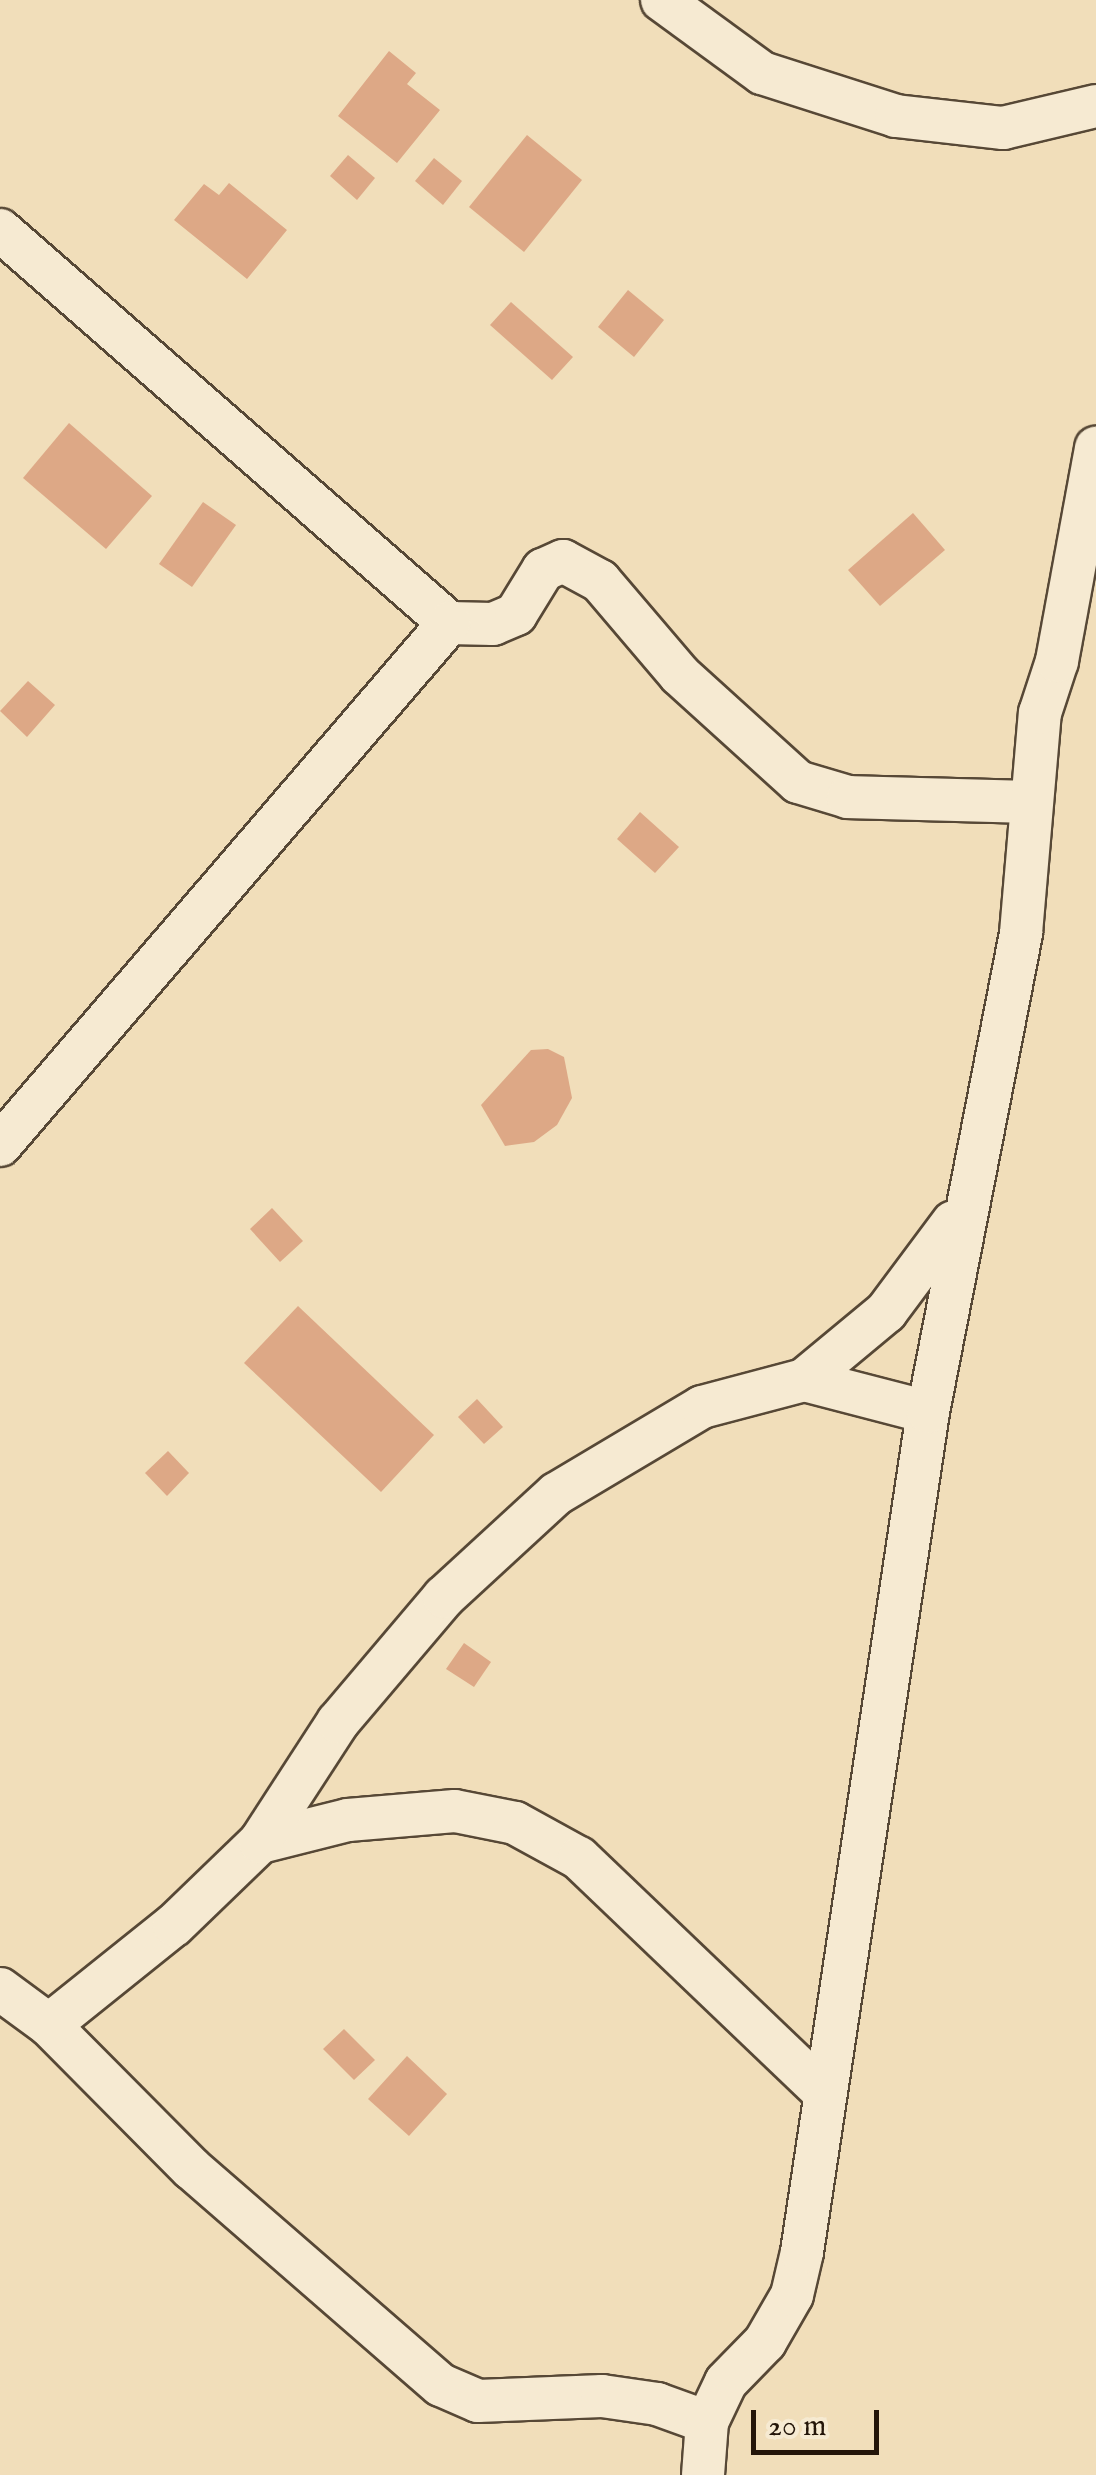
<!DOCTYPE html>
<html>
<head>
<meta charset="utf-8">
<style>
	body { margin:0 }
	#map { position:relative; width:1096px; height:2475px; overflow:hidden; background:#f1deba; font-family:"IM FELL English",serif }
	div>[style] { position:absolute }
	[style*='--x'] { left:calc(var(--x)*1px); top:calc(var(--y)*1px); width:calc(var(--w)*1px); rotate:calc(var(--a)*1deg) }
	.building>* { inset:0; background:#dda886 }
	.roads { filter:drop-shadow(2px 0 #574836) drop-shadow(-2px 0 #574836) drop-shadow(0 2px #574836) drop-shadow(0 -2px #574836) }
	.street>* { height:42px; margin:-21px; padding:0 21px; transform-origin:21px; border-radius:21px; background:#f6ead2 }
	span { translate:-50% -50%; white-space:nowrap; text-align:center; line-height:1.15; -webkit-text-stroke:8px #f6ead2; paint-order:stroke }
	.scale { position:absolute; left:751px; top:2410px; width:128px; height:45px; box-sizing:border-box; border:5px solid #24160a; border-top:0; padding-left:12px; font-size:30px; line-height:35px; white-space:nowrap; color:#24160a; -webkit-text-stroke:8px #f6ead2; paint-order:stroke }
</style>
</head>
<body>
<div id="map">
	<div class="building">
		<div style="clip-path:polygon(389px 51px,416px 73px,407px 84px,440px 110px,397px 163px,338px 116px)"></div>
		<div style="clip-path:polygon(527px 135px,582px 180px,524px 252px,469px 207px)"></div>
		<div style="clip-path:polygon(348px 155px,375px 178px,357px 200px,330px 176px)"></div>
		<div style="clip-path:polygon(434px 158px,462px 181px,443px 205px,415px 181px)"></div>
		<div style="clip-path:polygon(229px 183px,287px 230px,247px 279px,174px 220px,204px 184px,219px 195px)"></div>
		<div style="clip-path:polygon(628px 290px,664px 320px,634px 357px,598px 327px)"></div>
		<div style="clip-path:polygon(511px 302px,573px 357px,552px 380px,490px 325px)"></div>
		<div style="clip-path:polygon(69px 423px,152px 496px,106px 549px,23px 478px)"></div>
		<div style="clip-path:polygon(203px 502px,236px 525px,192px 587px,159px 564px)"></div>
		<div style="clip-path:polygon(913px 513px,945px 550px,880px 606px,848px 570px)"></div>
		<div style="clip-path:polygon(28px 681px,55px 705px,27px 737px,0 711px)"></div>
		<div style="clip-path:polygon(640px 812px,679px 847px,655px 873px,617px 839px)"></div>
		<div style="clip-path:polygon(548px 1049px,564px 1057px,572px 1098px,557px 1125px,534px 1142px,505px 1146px,481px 1105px,531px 1050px)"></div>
		<div style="clip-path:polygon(272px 1208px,303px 1241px,280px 1262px,250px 1229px)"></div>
		<div style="clip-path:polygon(298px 1306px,434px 1435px,381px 1492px,244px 1363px)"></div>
		<div style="clip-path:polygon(477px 1399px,503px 1427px,484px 1444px,458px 1417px)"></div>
		<div style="clip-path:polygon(168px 1451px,189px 1473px,167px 1496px,145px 1473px)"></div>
		<div style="clip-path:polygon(464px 1643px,491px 1662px,474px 1687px,446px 1669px)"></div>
		<div style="clip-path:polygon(344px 2029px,375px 2060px,354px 2080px,323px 2049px)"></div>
		<div style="clip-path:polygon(407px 2056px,447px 2094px,409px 2136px,368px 2099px)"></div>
	</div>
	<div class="roads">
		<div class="street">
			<div style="--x:662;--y:0;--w:124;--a:36.1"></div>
			<div style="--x:762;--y:73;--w:141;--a:17.8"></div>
			<div style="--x:896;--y:116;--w:108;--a:6.4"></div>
			<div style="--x:1003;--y:128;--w:96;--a:-13.3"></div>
			<div style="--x:0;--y:230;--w:597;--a:41.19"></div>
			<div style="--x:449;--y:623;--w:44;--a:1.3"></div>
			<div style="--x:493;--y:624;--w:25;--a:-23"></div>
			<div style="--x:516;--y:614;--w:52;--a:-58.5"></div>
			<div style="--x:543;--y:570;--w:22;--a:-24"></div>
			<div style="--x:563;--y:561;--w:42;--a:28.4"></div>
			<div style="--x:600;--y:581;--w:123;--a:49.6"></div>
			<div style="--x:680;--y:675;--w:159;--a:42.2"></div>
			<div style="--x:798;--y:782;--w:52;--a:16.7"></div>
			<div style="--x:848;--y:797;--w:180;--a:1.6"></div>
			<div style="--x:0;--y:1145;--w:689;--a:-49.3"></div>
			<div style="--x:804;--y:1380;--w:107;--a:-39.7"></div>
			<div style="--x:886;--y:1312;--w:112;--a:-53.3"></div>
			<div style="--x:260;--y:1842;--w:91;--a:-14"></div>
			<div style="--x:348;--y:1820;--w:107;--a:-4.8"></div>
			<div style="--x:455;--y:1811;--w:61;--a:11.3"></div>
			<div style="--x:515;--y:1823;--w:73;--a:28.7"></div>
			<div style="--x:579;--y:1858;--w:339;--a:43.7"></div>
			<div style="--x:0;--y:1989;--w:61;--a:36.3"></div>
			<div style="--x:49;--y:2025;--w:202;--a:45.2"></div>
			<div style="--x:191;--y:2168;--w:331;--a:41"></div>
			<div style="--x:441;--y:2385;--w:40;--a:23.4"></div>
			<div style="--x:478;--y:2401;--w:124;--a:-2.3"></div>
			<div style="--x:602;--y:2396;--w:56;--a:8.3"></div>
			<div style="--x:657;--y:2404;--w:53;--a:19.8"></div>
			<div style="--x:49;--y:2025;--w:160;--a:-38.7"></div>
			<div style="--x:174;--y:1925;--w:120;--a:-44"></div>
			<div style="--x:260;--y:1842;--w:143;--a:-57"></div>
			<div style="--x:338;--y:1722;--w:164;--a:-49.7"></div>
			<div style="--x:444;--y:1597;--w:152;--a:-42.6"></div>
			<div style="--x:556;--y:1494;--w:170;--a:-30.8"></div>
			<div style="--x:702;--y:1407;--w:106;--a:-14.8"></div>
			<div style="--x:804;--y:1380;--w:128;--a:14.5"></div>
			<div style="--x:703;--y:2475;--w:53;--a:-85.7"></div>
			<div style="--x:707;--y:2422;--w:44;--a:-64.6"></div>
			<div style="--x:726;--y:2382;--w:56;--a:-45.7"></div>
			<div style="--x:765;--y:2342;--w:54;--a:-60.1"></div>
			<div style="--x:792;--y:2295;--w:44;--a:-76.9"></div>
			<div style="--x:802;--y:2252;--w:849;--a:-81.47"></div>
			<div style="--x:928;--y:1412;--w:488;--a:-79"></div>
			<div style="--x:1021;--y:933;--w:221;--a:-85.1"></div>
			<div style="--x:1040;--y:713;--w:55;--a:-71.9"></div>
			<div style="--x:1057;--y:661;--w:217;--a:-79.6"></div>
		</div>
	</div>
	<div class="scale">20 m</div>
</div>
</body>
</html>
